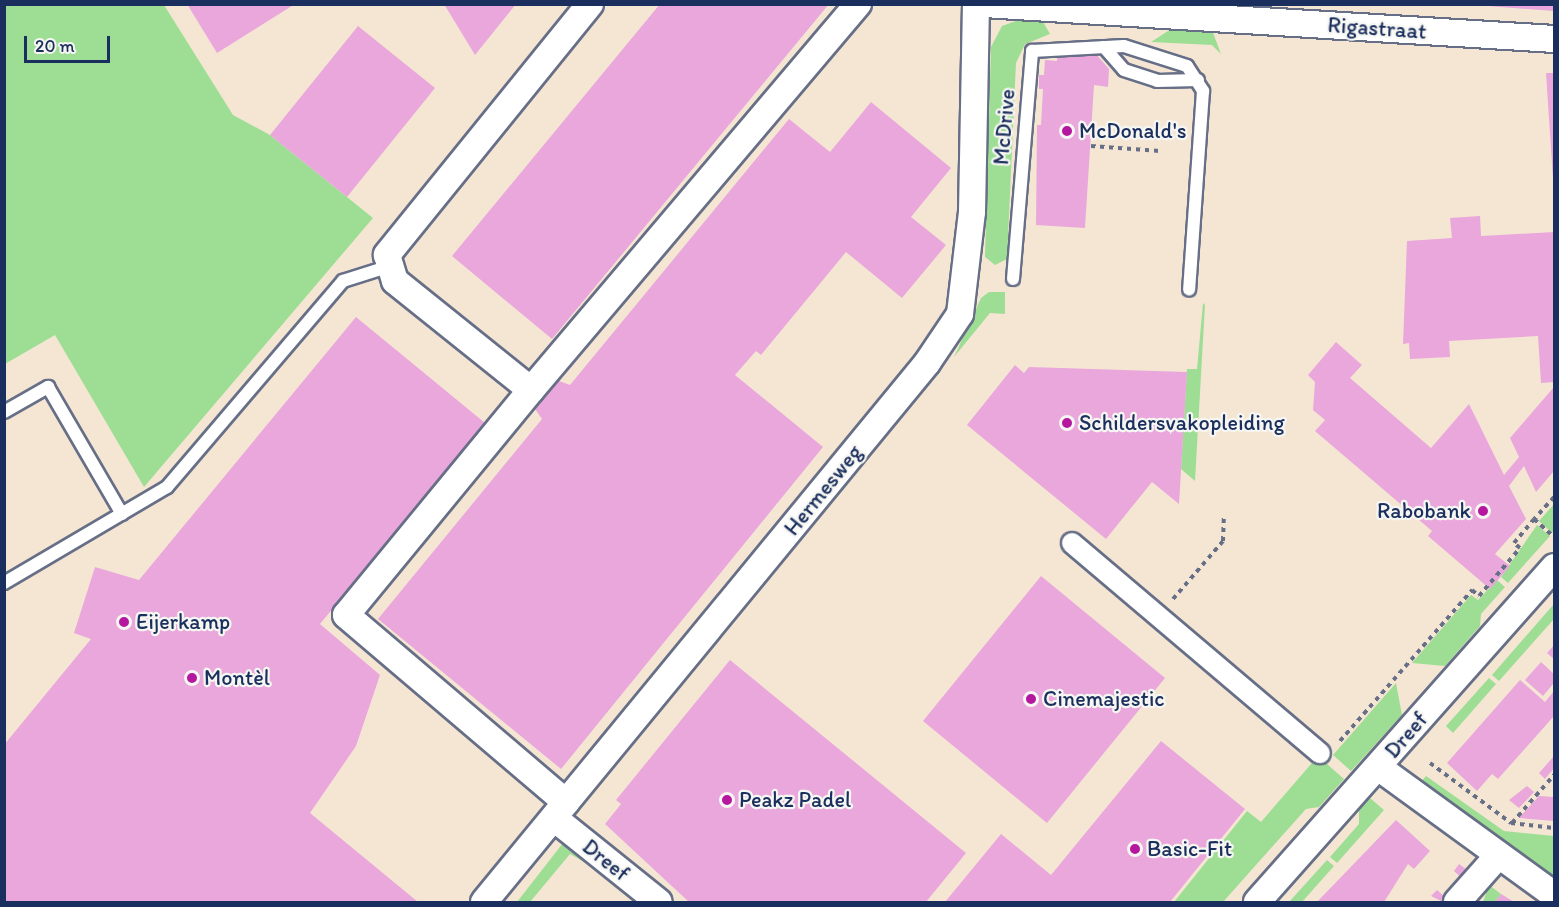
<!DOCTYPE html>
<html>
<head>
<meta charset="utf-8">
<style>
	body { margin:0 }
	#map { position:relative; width:1559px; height:907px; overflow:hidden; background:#f5e6d4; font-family:Itim,sans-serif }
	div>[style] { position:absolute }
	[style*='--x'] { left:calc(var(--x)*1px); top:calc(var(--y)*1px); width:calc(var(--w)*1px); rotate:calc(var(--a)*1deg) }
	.green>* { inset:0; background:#9dde94 }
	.building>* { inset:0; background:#e9a7dc }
	.path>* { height:4px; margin-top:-2px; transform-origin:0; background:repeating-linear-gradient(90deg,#676f87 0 4.5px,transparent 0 9px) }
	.roads { filter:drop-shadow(2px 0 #676f87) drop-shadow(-2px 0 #676f87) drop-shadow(0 2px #676f87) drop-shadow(0 -2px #676f87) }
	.service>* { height:12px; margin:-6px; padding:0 6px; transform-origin:6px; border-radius:6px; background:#fff }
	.pedestrian>* { height:20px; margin:-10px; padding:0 10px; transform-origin:10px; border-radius:10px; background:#fff }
	.minor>* { height:26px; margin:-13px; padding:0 13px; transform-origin:13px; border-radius:13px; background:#fff }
	.dots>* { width:16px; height:16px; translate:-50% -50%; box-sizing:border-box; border:3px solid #f6f6f2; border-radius:50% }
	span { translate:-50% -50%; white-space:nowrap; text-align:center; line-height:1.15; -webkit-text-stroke:4.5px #f6f6f2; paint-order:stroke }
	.street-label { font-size:22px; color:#1b2f5e }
	.poi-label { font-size:22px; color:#1b2f5e }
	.left { translate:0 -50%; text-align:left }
	.right { translate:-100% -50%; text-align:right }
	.frame { position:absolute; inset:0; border:6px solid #1b2f5e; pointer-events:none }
	.scale { position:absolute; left:24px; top:36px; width:86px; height:27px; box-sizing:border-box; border:3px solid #1b2f5e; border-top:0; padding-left:8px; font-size:18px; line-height:21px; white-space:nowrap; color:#1b2f5e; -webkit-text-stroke:4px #f6f6f2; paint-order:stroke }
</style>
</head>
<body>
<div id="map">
	<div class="green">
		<div style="clip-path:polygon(5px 5px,164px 5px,233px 115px,270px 135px,373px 218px,144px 487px,55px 335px,5px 364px)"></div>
		<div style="clip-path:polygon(1024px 18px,1042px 20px,1050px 34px,1025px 44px,1016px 63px,1007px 259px,995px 265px,985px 257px,991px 47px,1002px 26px)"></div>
		<div style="clip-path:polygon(1171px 29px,1212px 30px,1221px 54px,1212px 45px,1151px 42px)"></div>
		<div style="clip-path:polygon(989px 292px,1005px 292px,1005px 314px,990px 313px,954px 357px,981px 298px)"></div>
		<div style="clip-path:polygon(1203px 303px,1205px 305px,1195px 481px,1181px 469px,1187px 369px,1197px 369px)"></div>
		<div style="clip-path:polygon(1554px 504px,1554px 530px,1552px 533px,1539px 521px)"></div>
		<div style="clip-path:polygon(1537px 525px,1550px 536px,1508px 583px,1501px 577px)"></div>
		<div style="clip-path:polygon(1497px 580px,1505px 587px,1481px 614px,1480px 626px,1445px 666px,1412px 663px,1471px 595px,1478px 600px)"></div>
		<div style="clip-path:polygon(1554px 604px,1554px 619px,1499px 681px,1492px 675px)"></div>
		<div style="clip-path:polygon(1489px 678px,1496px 684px,1453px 733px,1446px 726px)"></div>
		<div style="clip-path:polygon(1396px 683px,1402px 715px,1351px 771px,1333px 755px)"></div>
		<div style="clip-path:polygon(1318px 756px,1344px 779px,1319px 807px,1306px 809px,1223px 902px,1174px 902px,1247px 811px,1261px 822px)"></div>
		<div style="clip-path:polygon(1426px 776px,1504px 831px,1554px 836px,1554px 878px,1419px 784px)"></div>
		<div style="clip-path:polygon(1370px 798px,1384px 810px,1337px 863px,1330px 857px,1359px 824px,1359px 809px)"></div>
		<div style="clip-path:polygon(563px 843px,588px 864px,570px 854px,530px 902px,517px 902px)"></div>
		<div style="clip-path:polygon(1327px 860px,1334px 866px,1302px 902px,1289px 902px)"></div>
		<div style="clip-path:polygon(1489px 885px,1501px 894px,1495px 902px,1483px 902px)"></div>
	</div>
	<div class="building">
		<div style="clip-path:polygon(187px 4px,295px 4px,217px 53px)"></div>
		<div style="clip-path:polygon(444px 4px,516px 4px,475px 55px)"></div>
		<div style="clip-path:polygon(660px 4px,829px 4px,552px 339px,452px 256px)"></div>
		<div style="clip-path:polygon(1489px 4px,1554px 4px,1554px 11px,1488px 6px)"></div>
		<div style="clip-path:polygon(358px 26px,435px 88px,347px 197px,270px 135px)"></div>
		<div style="clip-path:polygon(1058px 51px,1095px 53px,1109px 69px,1108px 87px,1094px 85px,1085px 228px,1036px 225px,1037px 125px,1041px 125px,1043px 89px,1039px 89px,1039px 75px,1044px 75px,1045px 60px,1057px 61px)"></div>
		<div style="clip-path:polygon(1546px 73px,1554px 73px,1554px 178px,1553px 179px)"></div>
		<div style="clip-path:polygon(871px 102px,951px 168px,911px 217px,946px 245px,902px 298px,846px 252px,761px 355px,756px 351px,735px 375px,823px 447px,561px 769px,378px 619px,542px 419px,531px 403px,551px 378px,570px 385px,789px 119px,830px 152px)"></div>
		<div style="clip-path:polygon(1480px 216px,1481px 236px,1554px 232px,1554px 382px,1541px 383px,1538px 336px,1449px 341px,1450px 357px,1410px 359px,1409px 343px,1403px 344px,1407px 241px,1452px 238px,1450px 218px)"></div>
		<div style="clip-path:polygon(356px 317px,485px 423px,320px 624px,380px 675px,356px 746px,310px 813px,418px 902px,4px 902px,4px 745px,91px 639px,74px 633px,95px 567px,139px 580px)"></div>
		<div style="clip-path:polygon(1336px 342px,1362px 365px,1350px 378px,1431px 448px,1469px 404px,1504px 475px,1519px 457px,1510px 438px,1554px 387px,1554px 471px,1536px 492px,1524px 466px,1509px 486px,1526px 519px,1495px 554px,1510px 566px,1490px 589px,1428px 536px,1432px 531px,1315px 431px,1325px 420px,1313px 410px,1315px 382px,1308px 375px)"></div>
		<div style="clip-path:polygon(1015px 365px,1024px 373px,1029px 367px,1187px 372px,1179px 504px,1152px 482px,1106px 539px,967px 425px)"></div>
		<div style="clip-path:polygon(1041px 576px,1165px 678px,1047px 823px,923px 721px)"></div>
		<div style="clip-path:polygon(1554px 645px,1554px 659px,1547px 653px)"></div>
		<div style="clip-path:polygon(730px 660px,966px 853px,926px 902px,689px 902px,605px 824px,621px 804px,616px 800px)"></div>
		<div style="clip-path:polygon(1541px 662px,1554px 674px,1554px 683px,1543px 696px,1525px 680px)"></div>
		<div style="clip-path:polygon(1520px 680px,1545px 702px,1554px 691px,1554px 716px,1498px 779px,1492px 774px,1477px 791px,1447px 763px)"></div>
		<div style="clip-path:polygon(1161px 741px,1245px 809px,1170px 902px,945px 902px,1001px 834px,1051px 875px)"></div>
		<div style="clip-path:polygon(1554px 756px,1554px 768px,1545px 779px,1539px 773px)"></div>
		<div style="clip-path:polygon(1527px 786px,1534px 792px,1519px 808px,1509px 800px)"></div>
		<div style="clip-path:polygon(1539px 796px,1554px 797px,1554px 821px,1519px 818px)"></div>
		<div style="clip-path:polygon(1396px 820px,1430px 851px,1414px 869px,1408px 864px,1384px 902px,1317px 902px)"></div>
		<div style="clip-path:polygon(1459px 864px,1470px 872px,1463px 879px,1454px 871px)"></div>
		<div style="clip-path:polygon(1437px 890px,1446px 898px,1443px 902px,1431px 896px)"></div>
		<div style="clip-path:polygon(1501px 894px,1514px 902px,1495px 902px)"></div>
	</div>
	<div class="path">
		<div style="--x:1091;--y:146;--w:69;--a:4.1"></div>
		<div style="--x:1554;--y:497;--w:30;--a:132"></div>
		<div style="--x:1534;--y:519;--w:27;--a:42"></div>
		<div style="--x:1173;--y:599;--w:77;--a:-49.2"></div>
		<div style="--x:1223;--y:541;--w:25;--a:-88"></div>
		<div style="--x:1340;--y:741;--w:201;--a:-48.8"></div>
		<div style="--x:1472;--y:590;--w:9;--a:41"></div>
		<div style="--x:1479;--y:596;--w:63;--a:-49.5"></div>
		<div style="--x:1520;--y:548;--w:8;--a:-140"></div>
		<div style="--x:1514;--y:543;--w:31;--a:-50"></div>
		<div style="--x:1430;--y:763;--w:101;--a:36.5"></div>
		<div style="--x:1511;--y:823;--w:43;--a:6.6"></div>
		<div style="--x:1512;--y:823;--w:64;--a:-48.8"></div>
	</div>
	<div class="roads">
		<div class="service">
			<div style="--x:1104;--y:47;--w:30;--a:49"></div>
			<div style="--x:1124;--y:70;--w:35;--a:18"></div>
			<div style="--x:1157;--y:81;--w:41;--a:-1.4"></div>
			<div style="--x:1013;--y:279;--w:229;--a:-85.2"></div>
			<div style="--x:1032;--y:51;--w:92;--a:-3.1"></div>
			<div style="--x:1124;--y:46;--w:66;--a:17.6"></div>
			<div style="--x:1187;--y:66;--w:30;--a:57"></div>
			<div style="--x:1203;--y:91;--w:199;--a:94"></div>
			<div style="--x:4;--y:412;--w:51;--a:-29.6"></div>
			<div style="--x:48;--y:387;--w:147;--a:59.8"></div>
			<div style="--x:4;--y:583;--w:189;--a:-30.5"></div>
			<div style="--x:167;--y:487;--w:271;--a:-49.5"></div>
			<div style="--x:343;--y:281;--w:46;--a:-17.7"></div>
		</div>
		<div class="pedestrian">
			<div style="--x:1072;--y:543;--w:325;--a:40.3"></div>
		</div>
		<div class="minor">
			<div style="--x:590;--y:4;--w:323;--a:129"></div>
			<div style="--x:387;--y:255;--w:27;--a:73"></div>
			<div style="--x:395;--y:281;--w:174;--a:38.7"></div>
			<div style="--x:531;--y:390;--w:506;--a:-49.73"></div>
			<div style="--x:984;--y:4;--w:571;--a:3.51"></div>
			<div style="--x:531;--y:390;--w:291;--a:129.4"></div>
			<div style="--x:346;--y:615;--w:289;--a:40.4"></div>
			<div style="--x:1378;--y:767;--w:218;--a:36"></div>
			<div style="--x:554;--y:818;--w:134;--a:38.7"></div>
			<div style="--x:484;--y:902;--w:698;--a:-50.58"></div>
			<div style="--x:927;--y:363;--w:59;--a:-56"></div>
			<div style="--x:960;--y:314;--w:103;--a:-83.3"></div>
			<div style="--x:972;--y:212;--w:208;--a:-88.9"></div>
			<div style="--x:1257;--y:902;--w:448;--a:-48.4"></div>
			<div style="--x:1457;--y:902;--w:60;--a:-48.4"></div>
		</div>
	</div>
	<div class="dots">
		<div style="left:1067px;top:131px;background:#b5179e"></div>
		<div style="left:1067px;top:423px;background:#b5179e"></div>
		<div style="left:1483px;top:511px;background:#b5179e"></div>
		<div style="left:124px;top:622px;background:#b5179e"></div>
		<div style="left:192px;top:678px;background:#b5179e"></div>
		<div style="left:1031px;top:699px;background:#b5179e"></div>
		<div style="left:727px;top:800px;background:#b5179e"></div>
		<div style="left:1135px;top:849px;background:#b5179e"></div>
	</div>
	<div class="street-label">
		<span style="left:1377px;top:28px;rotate:4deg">Rigastraat</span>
		<span style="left:1004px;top:127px;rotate:-85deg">McDrive</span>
		<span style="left:823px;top:490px;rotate:-51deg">Hermesweg</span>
		<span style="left:1406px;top:735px;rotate:-49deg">Dreef</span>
		<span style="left:606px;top:860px;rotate:39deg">Dreef</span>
	</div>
	<div class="poi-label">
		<span class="left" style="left:1079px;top:131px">McDonald's</span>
		<span class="left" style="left:1079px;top:423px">Schildersvakopleiding</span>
		<span class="right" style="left:1471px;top:511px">Rabobank</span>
		<span class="left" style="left:136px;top:622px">Eijerkamp</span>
		<span class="left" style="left:204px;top:678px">Montèl</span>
		<span class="left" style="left:1043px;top:699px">Cinemajestic</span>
		<span class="left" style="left:739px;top:800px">Peakz Padel</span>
		<span class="left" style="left:1147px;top:849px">Basic-Fit</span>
	</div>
	<div class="frame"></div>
	<div class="scale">20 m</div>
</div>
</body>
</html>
